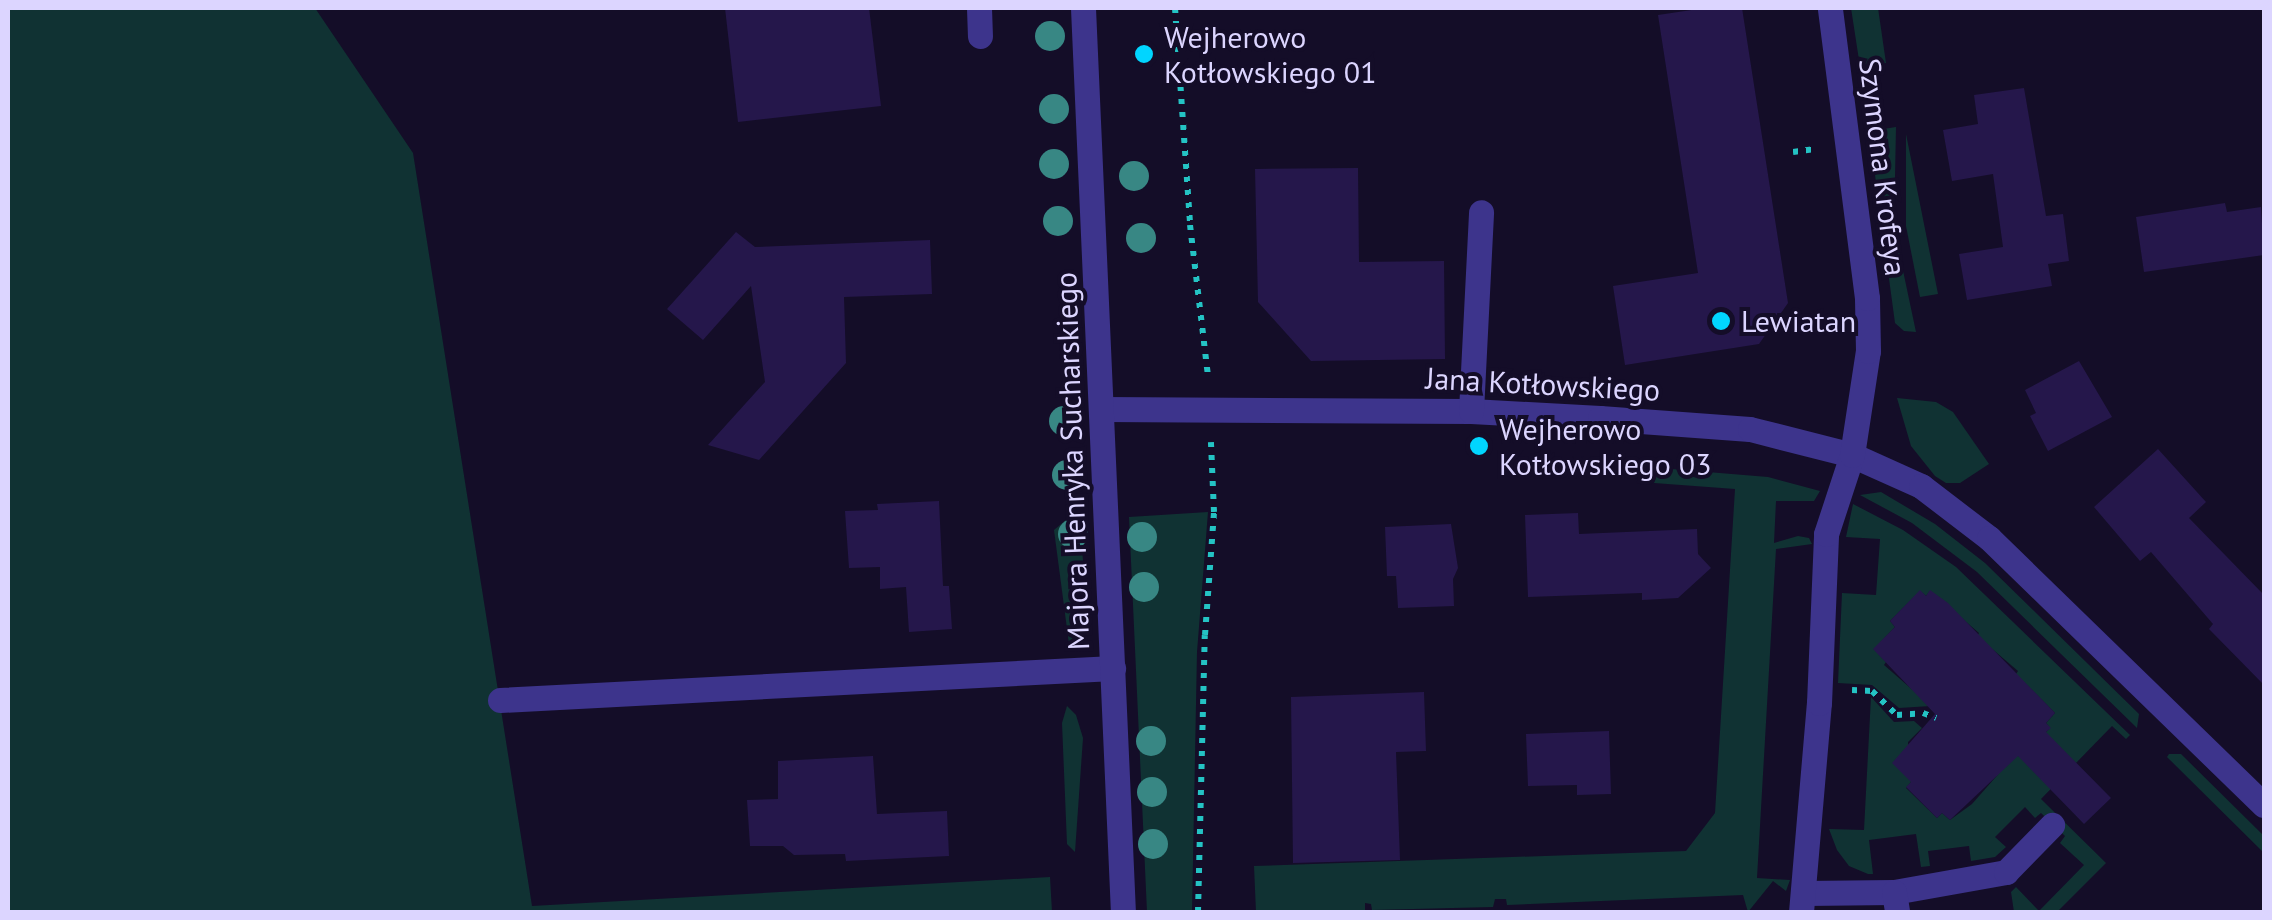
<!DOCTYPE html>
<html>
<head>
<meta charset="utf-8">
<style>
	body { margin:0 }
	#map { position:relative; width:2272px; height:920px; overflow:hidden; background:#140d28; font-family:"PT Sans",sans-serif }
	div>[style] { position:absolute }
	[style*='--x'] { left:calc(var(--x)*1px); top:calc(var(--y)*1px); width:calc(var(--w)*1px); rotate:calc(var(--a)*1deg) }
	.green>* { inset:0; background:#103233 }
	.building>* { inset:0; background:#25174b }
	.path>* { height:6px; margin-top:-3px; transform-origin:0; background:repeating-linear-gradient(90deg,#24c3c4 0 5px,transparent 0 13px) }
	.minor>* { height:25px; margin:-12.5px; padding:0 12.5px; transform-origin:12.5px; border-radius:12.5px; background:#3d348c }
	.tertiary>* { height:25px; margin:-12.5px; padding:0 12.5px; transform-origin:12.5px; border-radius:12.5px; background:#3d348c }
	.trees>* { width:30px; height:30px; margin:-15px; border-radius:50%; background:#388784 }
	.dots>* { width:28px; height:28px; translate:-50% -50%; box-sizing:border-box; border:5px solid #140d28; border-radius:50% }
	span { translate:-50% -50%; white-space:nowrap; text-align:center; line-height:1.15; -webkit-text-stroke:8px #140d28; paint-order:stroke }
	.poi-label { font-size:30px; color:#dcd5ff }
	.left { translate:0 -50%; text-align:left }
	.street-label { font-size:30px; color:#dcd5ff }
	.frame { position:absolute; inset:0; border:10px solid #dcd5ff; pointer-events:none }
</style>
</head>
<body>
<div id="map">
	<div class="green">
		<div style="clip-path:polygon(8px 8px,315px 8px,413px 153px,532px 906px,1050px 877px,1052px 912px,8px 912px)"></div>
		<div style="clip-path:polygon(1851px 8px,1878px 8px,1886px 63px,1868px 66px,1859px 60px)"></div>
		<div style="clip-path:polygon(1896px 127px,1894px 228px,1916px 332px,1904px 331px,1895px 323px,1870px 138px,1877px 130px)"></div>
		<div style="clip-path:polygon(1906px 134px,1938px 294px,1920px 297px,1906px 226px)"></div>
		<div style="clip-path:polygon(1897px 398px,1936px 402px,1953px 412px,1989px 464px,1960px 483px,1946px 483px,1935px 476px,1911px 446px)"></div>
		<div style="clip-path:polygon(1659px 468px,1768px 477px,1820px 491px,1814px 501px,1776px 501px,1774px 543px,1798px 536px,1809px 538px,1812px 544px,1776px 549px,1757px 878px,1790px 880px,1786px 891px,1773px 881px,1748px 912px,1743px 895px,1507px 905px,1506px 899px,1495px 899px,1493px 907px,1372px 910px,1371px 904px,1365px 903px,1365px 910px,1347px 912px,1256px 912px,1254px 866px,1686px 851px,1715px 813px,1735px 489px,1654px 483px)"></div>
		<div style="clip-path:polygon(1881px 492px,1935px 524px,1985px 563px,2139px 714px,2137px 728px,1977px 572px,1912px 523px,1860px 495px)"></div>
		<div style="clip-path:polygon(1853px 504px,1903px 530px,1956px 567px,2130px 735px,2126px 739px,2112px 726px,2041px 799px,2106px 863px,2057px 912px,2014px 912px,2011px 892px,2016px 887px,2039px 911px,2084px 865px,2060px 843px,2065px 836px,2041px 813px,2035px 818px,2025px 807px,1995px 837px,2006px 847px,1995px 857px,1971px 861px,1969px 846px,1928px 851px,1930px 866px,1921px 867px,1916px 834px,1869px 840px,1873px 874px,1868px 874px,1849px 866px,1837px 850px,1829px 829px,1864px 830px,1871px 697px,1894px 722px,1914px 721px,1922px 728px,1908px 742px,1911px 782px,1906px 788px,1937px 818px,1942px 813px,1950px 820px,1972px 804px,2016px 754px,2021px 758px,2050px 728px,2046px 723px,2055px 713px,2016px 674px,2018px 671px,1977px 636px,1979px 633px,1930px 591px,1926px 596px,1920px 591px,1890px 621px,1895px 627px,1874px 649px,1886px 662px,1884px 665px,1931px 706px,1899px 708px,1872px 685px,1838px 683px,1842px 593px,1876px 595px,1880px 539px,1846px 537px)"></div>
		<div style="clip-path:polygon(1208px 512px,1197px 652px,1192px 912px,1147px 912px,1129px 517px)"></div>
		<div style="clip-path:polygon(1079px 518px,1087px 603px,1079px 632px,1069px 644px,1054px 530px,1067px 519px)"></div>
		<div style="clip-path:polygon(1067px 706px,1076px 715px,1083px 738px,1075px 852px,1067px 844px,1062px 723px)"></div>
		<div style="clip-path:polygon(2169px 754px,2181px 754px,2264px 836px,2264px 853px,2167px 757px)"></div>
	</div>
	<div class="building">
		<div style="clip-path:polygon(725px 8px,869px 8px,881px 106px,738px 122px)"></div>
		<div style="clip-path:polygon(1705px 8px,1742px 8px,1788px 303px,1759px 344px,1625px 365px,1613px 286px,1698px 273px,1658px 15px)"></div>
		<div style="clip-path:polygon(2024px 88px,2046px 216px,2063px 214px,2069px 261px,2048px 264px,2052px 286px,1967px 300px,1959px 254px,2003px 247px,1993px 174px,1952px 181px,1943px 130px,1978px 124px,1974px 95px)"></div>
		<div style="clip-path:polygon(1358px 168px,1359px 262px,1444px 261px,1445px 359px,1311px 361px,1258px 302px,1255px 169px)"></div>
		<div style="clip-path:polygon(2225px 203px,2227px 212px,2261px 207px,2264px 255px,2144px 272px,2136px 217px)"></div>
		<div style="clip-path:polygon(736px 232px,755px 247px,930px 240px,932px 294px,844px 297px,846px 363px,759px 460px,708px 445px,765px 382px,751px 286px,703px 340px,667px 309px)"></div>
		<div style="clip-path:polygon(2079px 361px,2112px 417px,2048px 451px,2030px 416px,2036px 413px,2025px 390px)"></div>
		<div style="clip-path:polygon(2158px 449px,2206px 502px,2189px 518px,2264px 595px,2264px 685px,2209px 629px,2213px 624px,2151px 552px,2140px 561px,2094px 507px)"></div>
		<div style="clip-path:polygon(939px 501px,943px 586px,949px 586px,952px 629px,909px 632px,906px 587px,880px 589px,880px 567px,849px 568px,845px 511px,878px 510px,877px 504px)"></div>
		<div style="clip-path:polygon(1578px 513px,1579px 534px,1697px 529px,1698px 554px,1711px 568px,1678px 598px,1642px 600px,1642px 593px,1528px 597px,1525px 515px)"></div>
		<div style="clip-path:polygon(1451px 524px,1458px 568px,1453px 579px,1454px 606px,1398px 608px,1396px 576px,1387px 576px,1385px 527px)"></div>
		<div style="clip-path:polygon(1920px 590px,1926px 596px,1930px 590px,1948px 603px,2055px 713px,2046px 723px,2051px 728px,2046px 732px,2111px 798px,2084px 824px,2018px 756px,1950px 820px,1942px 813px,1937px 818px,1906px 787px,1911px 782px,1892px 763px,1935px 714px,1873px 649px,1895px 627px,1890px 621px)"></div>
		<div style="clip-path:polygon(1424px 692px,1426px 751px,1396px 752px,1400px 860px,1293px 863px,1291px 697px)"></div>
		<div style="clip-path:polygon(1609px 731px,1611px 794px,1577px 795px,1577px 785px,1528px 786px,1526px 734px)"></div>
		<div style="clip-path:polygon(873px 756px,877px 814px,947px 811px,949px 856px,846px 861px,845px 854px,794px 855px,783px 846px,750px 846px,747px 800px,778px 799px,778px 761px)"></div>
	</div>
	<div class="path">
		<div style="--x:1175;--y:8;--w:218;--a:86"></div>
		<div style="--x:1190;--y:225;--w:151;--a:83.2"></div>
		<div style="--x:1793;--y:152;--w:22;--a:-8"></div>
		<div style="--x:1852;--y:690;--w:20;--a:3"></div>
		<div style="--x:1872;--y:691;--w:35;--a:44"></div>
		<div style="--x:1897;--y:715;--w:26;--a:-4"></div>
		<div style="--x:1923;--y:713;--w:14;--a:21"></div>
		<div style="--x:1198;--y:912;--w:277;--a:-88.6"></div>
		<div style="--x:1205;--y:635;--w:123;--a:-85.8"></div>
		<div style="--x:1214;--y:512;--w:70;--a:-92.5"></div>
	</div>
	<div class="minor">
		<div style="--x:979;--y:8;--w:28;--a:88"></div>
		<div style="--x:1102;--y:409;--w:369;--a:0.3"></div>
		<div style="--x:1471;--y:411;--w:129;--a:3.1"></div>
		<div style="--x:1600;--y:418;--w:150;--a:4.2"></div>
		<div style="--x:1750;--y:429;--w:105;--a:14.3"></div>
		<div style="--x:1852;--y:455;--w:76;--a:24.2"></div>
		<div style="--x:1921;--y:486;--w:86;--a:37.4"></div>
		<div style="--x:1989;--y:538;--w:383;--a:44.2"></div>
		<div style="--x:1471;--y:411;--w:199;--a:-87.1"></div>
		<div style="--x:500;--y:700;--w:614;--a:-2.99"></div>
		<div style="--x:1894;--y:892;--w:114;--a:-10.1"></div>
		<div style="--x:2006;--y:872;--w:66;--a:-45.6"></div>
		<div style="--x:1805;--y:893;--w:89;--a:-0.6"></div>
		<div style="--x:1894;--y:892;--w:20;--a:81"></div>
		<div style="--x:1801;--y:912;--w:210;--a:-85.1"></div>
		<div style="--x:1819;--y:703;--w:169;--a:-87.6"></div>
		<div style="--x:1826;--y:534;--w:83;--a:-71.8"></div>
		<div style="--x:1852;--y:455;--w:105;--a:-81.3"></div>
		<div style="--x:1868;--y:351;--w:53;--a:-91.1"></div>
		<div style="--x:1867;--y:298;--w:292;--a:-97.3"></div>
	</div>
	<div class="tertiary">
		<div style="--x:1083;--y:8;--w:905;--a:87.47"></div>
	</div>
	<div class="trees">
		<div style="left:1050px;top:36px"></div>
		<div style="left:1054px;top:109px"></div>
		<div style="left:1054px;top:164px"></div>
		<div style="left:1134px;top:176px"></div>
		<div style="left:1058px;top:221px"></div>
		<div style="left:1141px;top:238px"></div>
		<div style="left:1064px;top:421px"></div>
		<div style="left:1067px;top:475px"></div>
		<div style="left:1073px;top:534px"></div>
		<div style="left:1142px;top:537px"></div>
		<div style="left:1144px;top:587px"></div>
		<div style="left:1151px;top:741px"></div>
		<div style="left:1152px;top:792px"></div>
		<div style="left:1153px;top:844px"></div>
	</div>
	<div class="dots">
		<div style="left:1144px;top:54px;background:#01d5ff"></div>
		<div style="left:1721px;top:321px;background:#01d5ff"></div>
		<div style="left:1479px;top:446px;background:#01d5ff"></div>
	</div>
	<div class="poi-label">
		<span class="left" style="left:1164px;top:54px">Wejherowo<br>Kotłowskiego 01</span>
		<span class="left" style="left:1741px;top:321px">Lewiatan</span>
		<span class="left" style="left:1499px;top:446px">Wejherowo<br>Kotłowskiego 03</span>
	</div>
	<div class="street-label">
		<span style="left:1883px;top:167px;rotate:83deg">Szymona Krofeya</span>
		<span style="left:1543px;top:384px;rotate:3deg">Jana Kotłowskiego</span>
		<span style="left:1072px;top:461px;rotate:-92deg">Majora Henryka Sucharskiego</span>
	</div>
	<div class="frame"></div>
</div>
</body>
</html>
